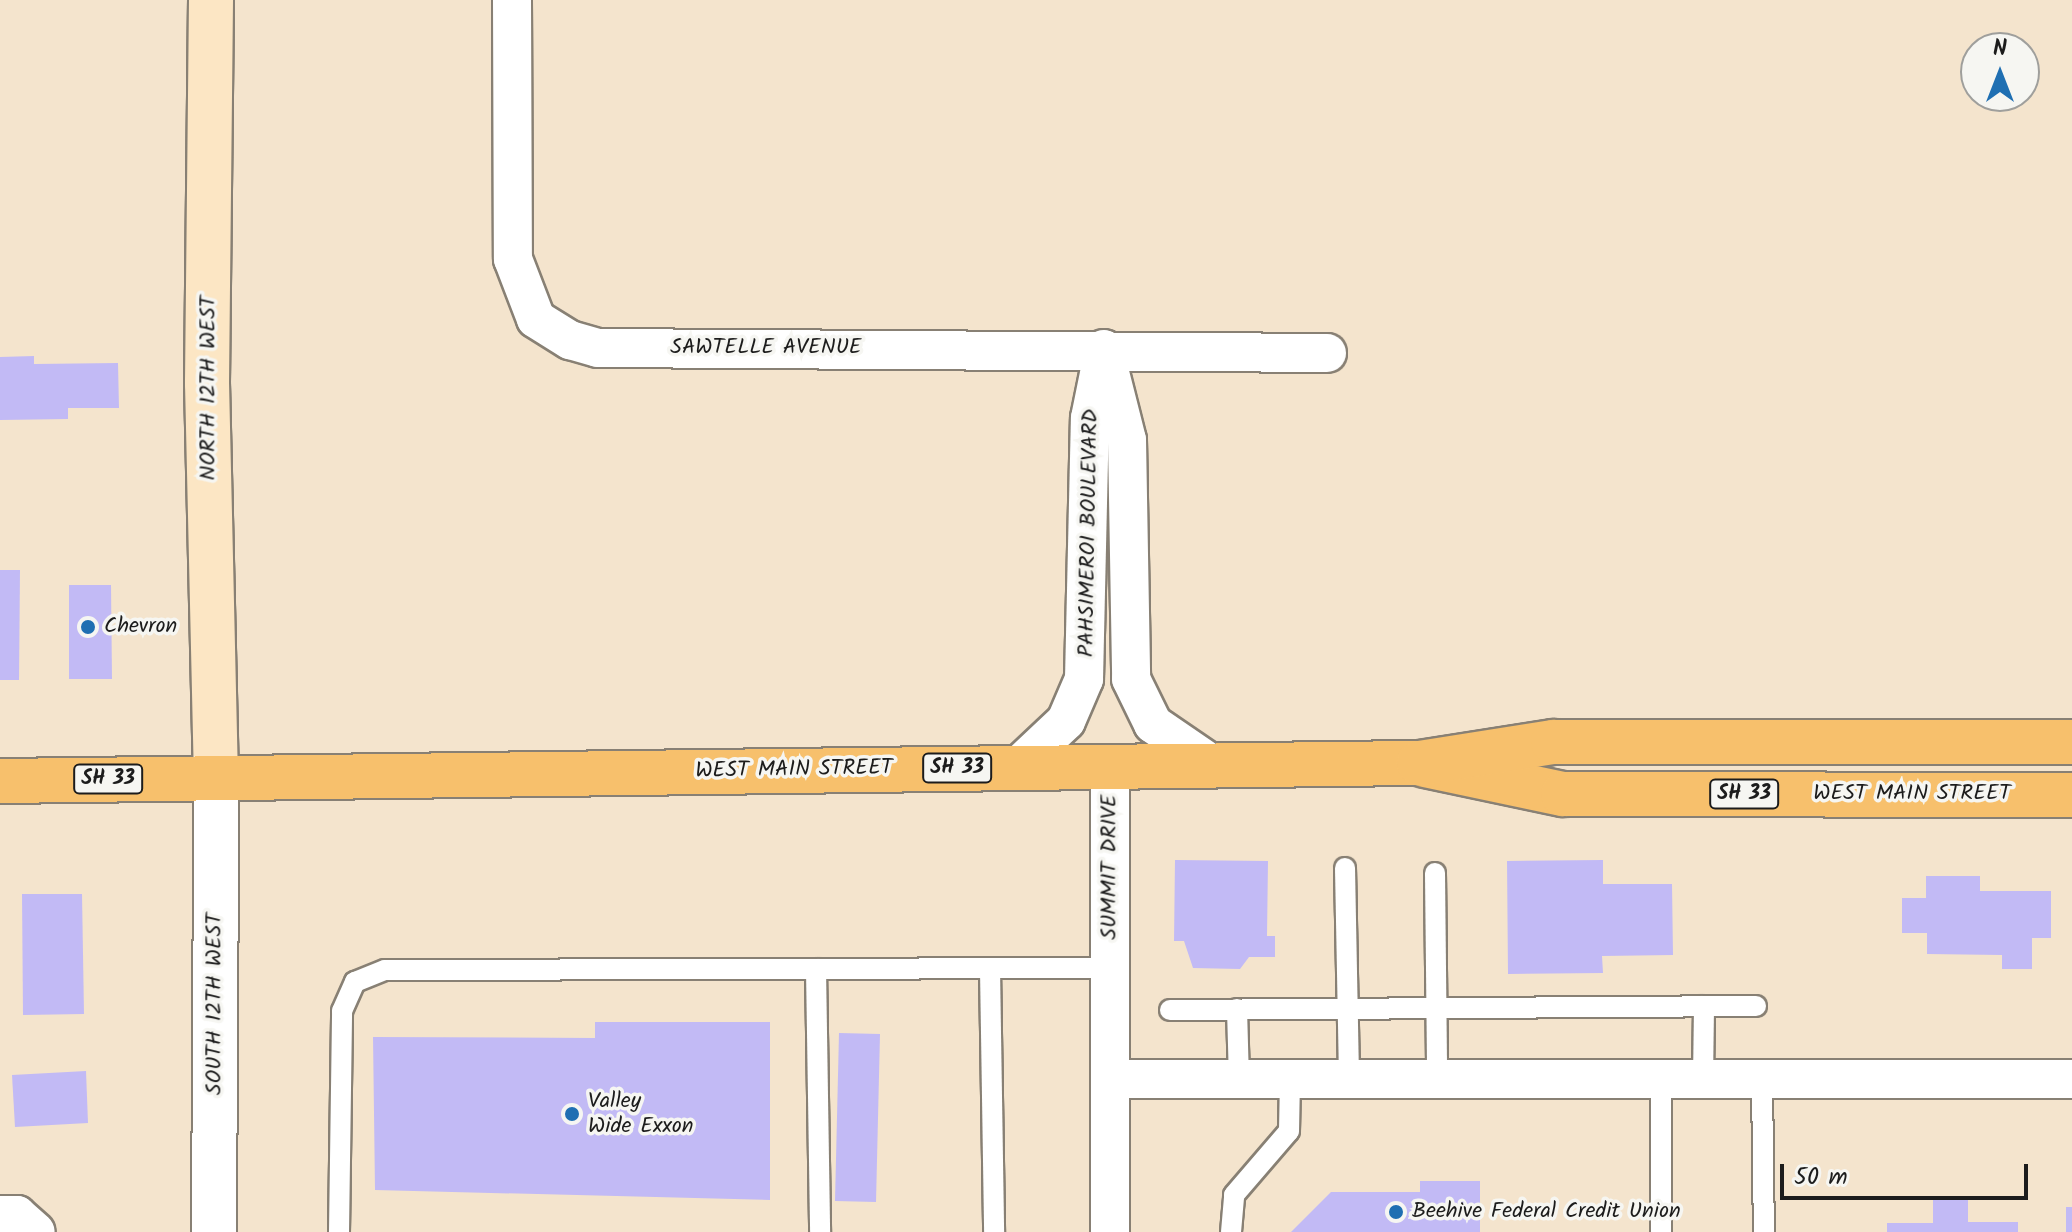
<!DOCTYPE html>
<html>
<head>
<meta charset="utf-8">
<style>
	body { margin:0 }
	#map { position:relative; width:2072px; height:1232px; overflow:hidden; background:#f4e4cd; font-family:Kalam,sans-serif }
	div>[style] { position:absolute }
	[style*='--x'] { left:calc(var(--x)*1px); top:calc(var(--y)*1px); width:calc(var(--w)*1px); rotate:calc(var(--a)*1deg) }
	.building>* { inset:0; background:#c2baf5 }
	.roads { filter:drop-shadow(2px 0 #888074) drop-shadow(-2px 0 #888074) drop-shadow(0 2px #888074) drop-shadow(0 -2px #888074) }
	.service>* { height:20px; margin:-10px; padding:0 10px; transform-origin:10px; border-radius:10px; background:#fff }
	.minor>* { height:38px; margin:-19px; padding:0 19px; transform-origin:19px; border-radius:19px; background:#fff }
	.tertiary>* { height:44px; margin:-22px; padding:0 22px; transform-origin:22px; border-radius:22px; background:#fff }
	.secondary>* { height:44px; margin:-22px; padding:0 22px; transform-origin:22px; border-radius:22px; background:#fce6c4 }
	.primary>* { height:44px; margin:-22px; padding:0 22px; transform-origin:22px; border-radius:22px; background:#f7c06c }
	.dots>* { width:22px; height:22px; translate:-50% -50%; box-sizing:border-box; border:4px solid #f6f6f2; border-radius:50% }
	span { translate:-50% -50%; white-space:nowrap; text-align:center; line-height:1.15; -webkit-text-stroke:7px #f6f6f2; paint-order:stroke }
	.shield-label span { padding:2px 6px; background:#f6f6f2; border:2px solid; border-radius:6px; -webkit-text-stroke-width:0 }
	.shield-label { font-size:20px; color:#1c1c1c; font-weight:700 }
	.street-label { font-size:22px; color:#1c1c1c }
	.poi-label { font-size:22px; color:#1c1c1c }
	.left { translate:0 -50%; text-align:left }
	.north { position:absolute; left:1960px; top:32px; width:80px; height:80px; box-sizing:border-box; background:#f6f6f2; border:2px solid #9f9f9c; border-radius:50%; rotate:0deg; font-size:22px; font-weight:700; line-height:32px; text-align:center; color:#1c1c1c }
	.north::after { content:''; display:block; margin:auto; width:28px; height:36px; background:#1f6fb2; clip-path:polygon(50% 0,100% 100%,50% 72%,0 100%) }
	.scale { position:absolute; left:1780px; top:1164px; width:248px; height:36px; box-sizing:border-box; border:4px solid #1c1c1c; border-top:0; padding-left:10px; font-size:24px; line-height:28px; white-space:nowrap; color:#1c1c1c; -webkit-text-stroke:6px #f6f6f2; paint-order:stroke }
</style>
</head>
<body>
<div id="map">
	<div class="building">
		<div style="clip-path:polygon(34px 356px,34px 364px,118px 363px,119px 408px,68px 408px,68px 419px,0 420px,0 357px)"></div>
		<div style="clip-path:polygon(0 570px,20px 570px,19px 680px,0 680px)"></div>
		<div style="clip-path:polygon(69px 585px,111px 585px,112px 679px,69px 679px)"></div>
		<div style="clip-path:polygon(1175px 860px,1268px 861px,1267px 936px,1275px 936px,1275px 957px,1249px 957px,1240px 969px,1193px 968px,1184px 941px,1174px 941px)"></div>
		<div style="clip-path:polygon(1603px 860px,1603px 884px,1672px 884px,1673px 955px,1602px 956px,1603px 973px,1508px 974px,1507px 861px)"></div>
		<div style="clip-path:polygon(1926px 876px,1980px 876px,1980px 891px,2051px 891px,2051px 938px,2032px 938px,2032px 969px,2002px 969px,2002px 955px,1927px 954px,1927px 933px,1902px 933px,1902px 898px,1926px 898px)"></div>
		<div style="clip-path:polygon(22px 894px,82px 894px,84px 1014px,23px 1015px)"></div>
		<div style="clip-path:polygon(595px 1022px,770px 1022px,770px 1200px,375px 1190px,373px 1037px,595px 1038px)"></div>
		<div style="clip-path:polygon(839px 1033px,880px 1034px,876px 1202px,835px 1201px)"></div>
		<div style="clip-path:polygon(86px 1071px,88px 1123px,15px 1127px,12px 1075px)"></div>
		<div style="clip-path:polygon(1420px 1181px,1480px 1181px,1480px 1232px,1291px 1232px,1331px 1192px,1420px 1192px)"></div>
		<div style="clip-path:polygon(1933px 1197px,1968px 1198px,1968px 1222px,2018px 1222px,2018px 1232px,1887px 1232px,1887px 1223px,1933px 1223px)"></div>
		<div style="clip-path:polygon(2066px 1207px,2072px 1207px,2072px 1232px,2066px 1232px)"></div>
	</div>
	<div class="roads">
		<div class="service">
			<div style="--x:1345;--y:868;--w:211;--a:88.9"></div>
			<div style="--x:1435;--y:873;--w:206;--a:89.4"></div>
			<div style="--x:816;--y:969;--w:263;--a:89.1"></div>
			<div style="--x:990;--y:969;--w:263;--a:89.1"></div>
			<div style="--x:1237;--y:1009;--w:70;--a:88.4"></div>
			<div style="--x:1170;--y:1010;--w:586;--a:-0.39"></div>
			<div style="--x:1703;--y:1079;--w:73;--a:-89.2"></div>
			<div style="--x:1762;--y:1079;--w:153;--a:89.3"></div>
			<div style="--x:339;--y:1232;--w:221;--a:-89.2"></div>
			<div style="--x:342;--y:1011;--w:32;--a:-66"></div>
			<div style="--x:355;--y:982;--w:32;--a:-22"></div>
			<div style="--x:385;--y:970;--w:725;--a:-0.16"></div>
			<div style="--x:1231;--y:1232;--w:37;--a:-85"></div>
			<div style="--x:1234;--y:1195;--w:84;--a:-49.3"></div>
			<div style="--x:1289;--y:1131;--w:52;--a:-88.9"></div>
			<div style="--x:1661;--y:1232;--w:153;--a:-90"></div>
		</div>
		<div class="minor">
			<div style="--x:512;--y:0;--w:259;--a:89.8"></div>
			<div style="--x:513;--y:259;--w:64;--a:69"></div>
			<div style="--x:536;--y:319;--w:40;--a:32"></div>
			<div style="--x:570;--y:340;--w:29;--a:16"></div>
			<div style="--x:598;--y:348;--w:729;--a:0.39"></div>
			<div style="--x:1104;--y:349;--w:94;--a:75.8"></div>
			<div style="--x:1127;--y:440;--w:239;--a:89"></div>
			<div style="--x:1131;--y:679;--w:50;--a:63.9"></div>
			<div style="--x:1153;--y:724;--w:73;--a:34.3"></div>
			<div style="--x:1017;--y:767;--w:67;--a:-43.2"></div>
			<div style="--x:1066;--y:721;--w:46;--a:-66.8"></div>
			<div style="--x:1084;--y:679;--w:261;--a:-88.7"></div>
			<div style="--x:1090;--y:418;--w:70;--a:-78.5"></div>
			<div style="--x:1110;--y:1079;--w:962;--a:0"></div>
			<div style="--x:0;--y:1215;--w:17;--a:0"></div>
			<div style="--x:17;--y:1215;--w:25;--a:42"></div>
			<div style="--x:1110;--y:1232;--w:466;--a:-90"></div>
		</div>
		<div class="tertiary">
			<div style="--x:214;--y:1232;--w:455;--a:-89.7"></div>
		</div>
		<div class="secondary">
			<div style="--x:211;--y:0;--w:383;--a:90.6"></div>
			<div style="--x:207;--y:383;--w:394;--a:88.7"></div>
		</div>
		<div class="primary">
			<div style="--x:1425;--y:765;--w:141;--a:11.9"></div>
			<div style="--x:1563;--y:794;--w:509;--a:0.11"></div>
			<div style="--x:0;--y:781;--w:1419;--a:-0.73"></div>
			<div style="--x:1419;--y:763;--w:136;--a:-8.9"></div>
			<div style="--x:1553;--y:742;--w:519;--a:0"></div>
		</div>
	</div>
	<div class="dots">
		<div style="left:88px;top:627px;background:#1f6fb2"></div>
		<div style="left:572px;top:1114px;background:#1f6fb2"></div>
		<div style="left:1396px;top:1212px;background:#1f6fb2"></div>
	</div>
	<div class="shield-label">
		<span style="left:957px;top:768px">SH 33</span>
		<span style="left:108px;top:779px">SH 33</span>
		<span style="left:1744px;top:794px">SH 33</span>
	</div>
	<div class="street-label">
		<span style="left:766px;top:348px">SAWTELLE AVENUE</span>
		<span style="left:209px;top:388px;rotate:-90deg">NORTH 12TH WEST</span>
		<span style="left:1089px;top:533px;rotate:-89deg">PAHSIMEROI BOULEVARD</span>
		<span style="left:794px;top:770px;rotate:-1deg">WEST MAIN STREET</span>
		<span style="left:1912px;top:794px">WEST MAIN STREET</span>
		<span style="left:1110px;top:867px;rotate:-90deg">SUMMIT DRIVE</span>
		<span style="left:215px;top:1004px;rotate:-90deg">SOUTH 12TH WEST</span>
	</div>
	<div class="poi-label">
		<span class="left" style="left:104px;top:627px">Chevron</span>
		<span class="left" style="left:588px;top:1114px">Valley<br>Wide Exxon</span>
		<span class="left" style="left:1412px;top:1212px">Beehive Federal Credit Union</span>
	</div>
	<div class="north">N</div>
	<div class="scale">50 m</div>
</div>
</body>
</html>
